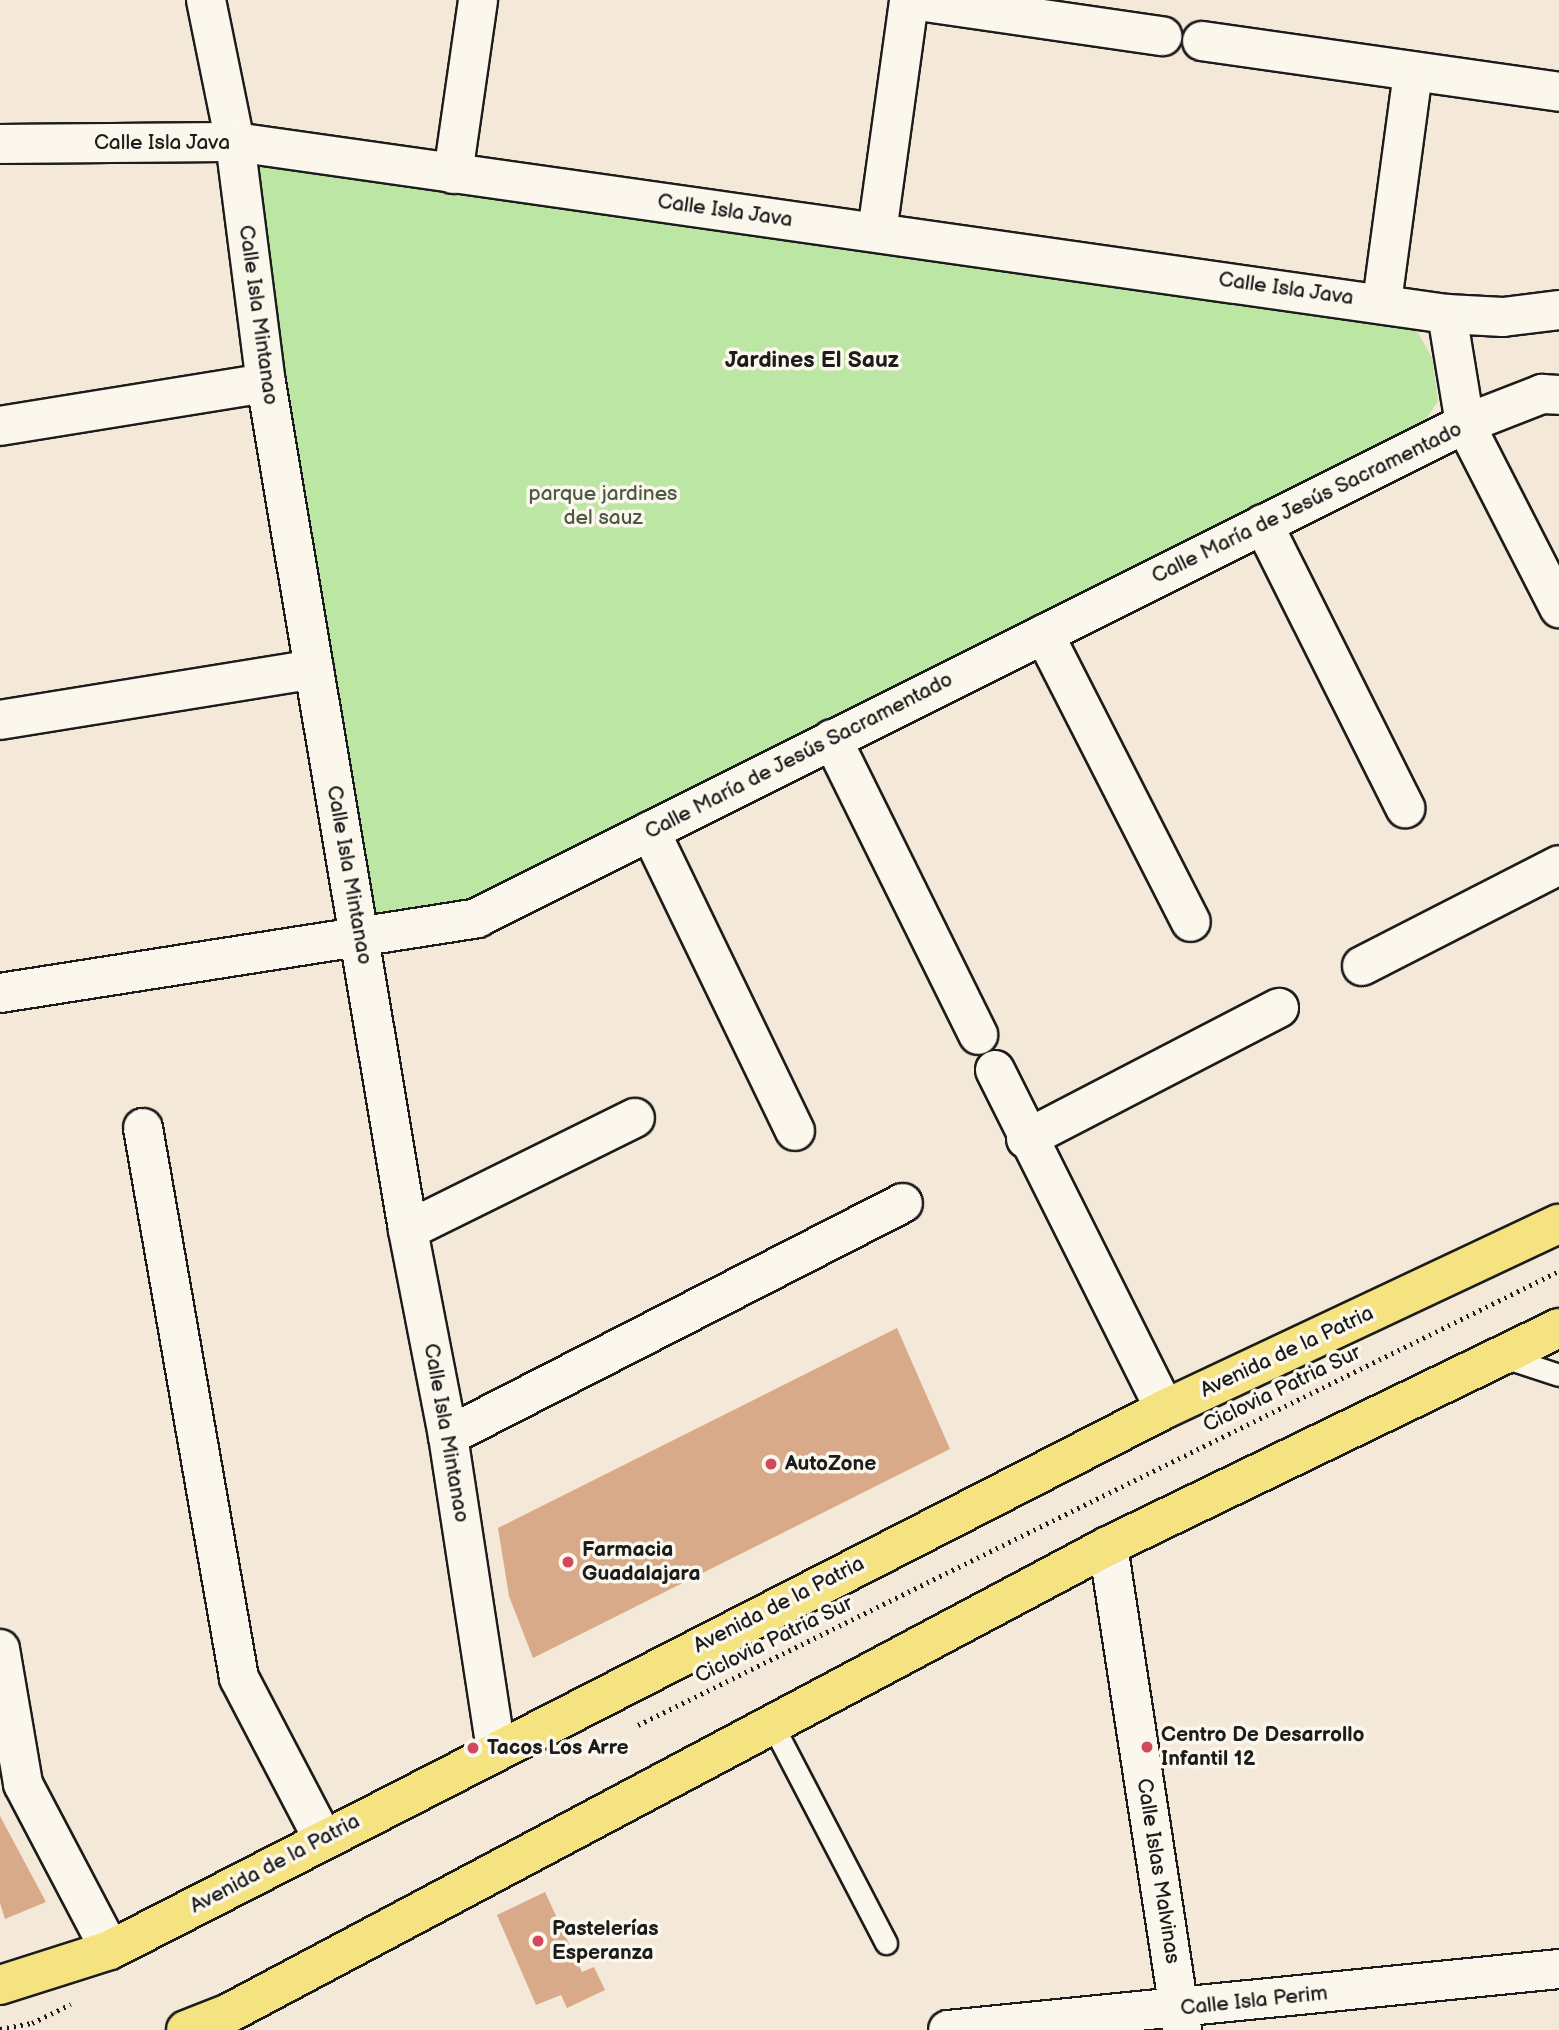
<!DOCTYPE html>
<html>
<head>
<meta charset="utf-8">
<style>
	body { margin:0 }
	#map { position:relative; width:1559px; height:2030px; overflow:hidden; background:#f4e8d8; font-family:"Balsamiq Sans",sans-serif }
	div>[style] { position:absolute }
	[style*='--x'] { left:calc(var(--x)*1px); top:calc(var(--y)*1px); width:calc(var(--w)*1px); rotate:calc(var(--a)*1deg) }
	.green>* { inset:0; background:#bce6a3 }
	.building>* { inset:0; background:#d8aa8a }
	.path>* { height:4.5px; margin-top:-2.25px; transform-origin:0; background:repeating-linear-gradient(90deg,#1c1c1c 0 2px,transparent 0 7px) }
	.roads { filter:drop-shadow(2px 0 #1c1c1c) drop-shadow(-2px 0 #1c1c1c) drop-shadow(0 2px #1c1c1c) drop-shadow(0 -2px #1c1c1c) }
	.lane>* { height:21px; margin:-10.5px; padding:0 10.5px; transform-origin:10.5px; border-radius:10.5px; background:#fbf7ec }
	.street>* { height:38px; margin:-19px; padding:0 19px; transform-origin:19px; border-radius:19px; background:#fbf7ec }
	.primary>* { height:38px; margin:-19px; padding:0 19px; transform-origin:19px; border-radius:19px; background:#f5e382 }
	.dots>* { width:19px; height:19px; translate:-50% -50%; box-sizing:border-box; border:4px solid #fbf7ec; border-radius:50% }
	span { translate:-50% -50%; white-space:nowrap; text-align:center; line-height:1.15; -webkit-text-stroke:7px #fbf7ec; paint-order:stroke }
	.street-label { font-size:21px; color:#1c1c1c }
	.park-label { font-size:21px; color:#4c5944 }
	.poi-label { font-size:21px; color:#1c1c1c; font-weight:700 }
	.left { translate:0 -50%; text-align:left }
	.neighbourhood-label { font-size:23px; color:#1c1c1c; font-weight:700 }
</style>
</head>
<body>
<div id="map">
	<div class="green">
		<div style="clip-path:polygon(246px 163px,1413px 324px,1432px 358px,1438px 401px,1425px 421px,472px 903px,374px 920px)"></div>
	</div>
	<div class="building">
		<div style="clip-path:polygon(897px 1328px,950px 1449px,533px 1658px,509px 1596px,498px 1528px)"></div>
		<div style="clip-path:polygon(0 1816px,46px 1902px,5px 1919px,0 1903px)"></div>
		<div style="clip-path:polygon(545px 1892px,582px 1972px,594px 1967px,605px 1990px,567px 2008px,561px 1995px,536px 2005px,497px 1915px)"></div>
	</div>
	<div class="path">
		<div style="--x:638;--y:1725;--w:1027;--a:-26.24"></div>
		<div style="--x:0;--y:2029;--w:33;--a:-11"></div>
		<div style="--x:32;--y:2023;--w:43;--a:-26"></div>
	</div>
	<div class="roads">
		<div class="lane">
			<div style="--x:1501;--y:1356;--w:61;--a:18.1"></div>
			<div style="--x:772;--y:1724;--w:247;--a:62.5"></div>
		</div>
		<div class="street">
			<div style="--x:206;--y:0;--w:145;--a:78.5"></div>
			<div style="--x:235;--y:142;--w:243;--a:82.7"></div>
			<div style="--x:266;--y:383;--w:859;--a:80.48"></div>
			<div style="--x:408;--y:1230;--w:210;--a:79"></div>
			<div style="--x:448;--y:1436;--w:317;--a:81.3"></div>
			<div style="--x:911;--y:0;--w:254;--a:8.2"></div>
			<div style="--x:1202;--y:41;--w:361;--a:8.1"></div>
			<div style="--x:0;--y:144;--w:235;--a:-0.5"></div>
			<div style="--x:235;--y:142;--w:1224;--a:8.08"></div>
			<div style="--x:1447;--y:314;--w:56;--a:3.1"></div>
			<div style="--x:1503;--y:317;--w:56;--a:-7.1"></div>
			<div style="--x:453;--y:174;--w:176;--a:-81.8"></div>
			<div style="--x:877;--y:232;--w:234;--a:-82.1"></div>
			<div style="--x:1382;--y:302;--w:232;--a:-82.3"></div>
			<div style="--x:1447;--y:314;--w:111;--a:80.7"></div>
			<div style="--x:1465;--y:424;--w:207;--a:62.9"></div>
			<div style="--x:0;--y:426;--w:269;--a:-9.2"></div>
			<div style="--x:1263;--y:524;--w:318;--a:63.4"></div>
			<div style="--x:1044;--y:634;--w:323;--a:63"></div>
			<div style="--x:0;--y:720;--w:318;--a:-9.2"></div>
			<div style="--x:832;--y:739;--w:330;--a:63.7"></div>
			<div style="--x:650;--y:831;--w:333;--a:64.2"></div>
			<div style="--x:1362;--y:966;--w:221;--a:-27.1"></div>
			<div style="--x:0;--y:993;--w:483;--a:-8.9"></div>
			<div style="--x:477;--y:918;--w:1105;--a:-26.57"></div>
			<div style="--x:1465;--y:424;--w:83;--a:-21.3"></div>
			<div style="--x:1542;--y:394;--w:17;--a:3"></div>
			<div style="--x:995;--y:1070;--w:379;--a:63.4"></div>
			<div style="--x:143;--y:1128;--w:558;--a:80.1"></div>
			<div style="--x:239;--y:1678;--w:182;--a:62.4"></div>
			<div style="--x:1026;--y:1139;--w:285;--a:-27.4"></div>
			<div style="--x:408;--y:1230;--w:253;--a:-26.3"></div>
			<div style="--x:448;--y:1436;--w:511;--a:-27.12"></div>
			<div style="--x:1108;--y:1546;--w:490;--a:81.3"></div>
			<div style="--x:0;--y:1649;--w:137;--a:80.3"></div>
			<div style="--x:23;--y:1784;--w:187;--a:62.3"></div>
			<div style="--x:948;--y:2030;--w:614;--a:-5.7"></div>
		</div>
		<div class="primary">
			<div style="--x:0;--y:1985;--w:115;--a:-17.7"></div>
			<div style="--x:110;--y:1950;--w:1186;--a:-27.15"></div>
			<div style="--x:1165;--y:1409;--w:435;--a:-25.2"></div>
			<div style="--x:186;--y:2030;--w:46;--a:-21.6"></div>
			<div style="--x:229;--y:2013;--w:995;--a:-27.98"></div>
			<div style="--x:1108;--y:1546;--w:501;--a:-25.8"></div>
		</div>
	</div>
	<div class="dots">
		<div style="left:771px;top:1464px;background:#d1495b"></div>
		<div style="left:568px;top:1562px;background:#d1495b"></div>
		<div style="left:1147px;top:1747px;background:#d1495b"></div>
		<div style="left:473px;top:1748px;background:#d1495b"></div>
		<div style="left:538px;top:1941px;background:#d1495b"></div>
	</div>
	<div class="street-label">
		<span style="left:162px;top:143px">Calle Isla Java</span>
		<span style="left:725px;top:211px;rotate:8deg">Calle Isla Java</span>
		<span style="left:1286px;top:289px;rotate:8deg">Calle Isla Java</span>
		<span style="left:258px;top:315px;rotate:82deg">Calle Isla Mintanao</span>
		<span style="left:1307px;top:503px;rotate:-26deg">Calle María de Jesús Sacramentado</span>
		<span style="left:799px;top:756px;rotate:-27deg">Calle María de Jesús Sacramentado</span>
		<span style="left:349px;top:875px;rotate:80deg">Calle Isla Mintanao</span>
		<span style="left:1287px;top:1352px;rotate:-25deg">Avenida de la Patria</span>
		<span style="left:1282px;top:1389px;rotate:-26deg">Ciclovia Patria Sur</span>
		<span style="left:446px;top:1433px;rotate:80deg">Calle Isla Mintanao</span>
		<span style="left:779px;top:1605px;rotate:-27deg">Avenida de la Patria</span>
		<span style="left:774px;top:1640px;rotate:-26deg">Ciclovia Patria Sur</span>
		<span style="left:275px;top:1864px;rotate:-28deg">Avenida de la Patria</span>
		<span style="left:1158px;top:1871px;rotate:81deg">Calle Islas Malvinas</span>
		<span style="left:1254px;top:2001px;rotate:-6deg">Calle Isla Perim</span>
	</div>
	<div class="park-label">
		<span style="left:603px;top:506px">parque jardines<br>del sauz</span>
	</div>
	<div class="poi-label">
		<span class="left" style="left:785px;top:1464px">AutoZone</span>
		<span class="left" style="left:582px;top:1562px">Farmacia<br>Guadalajara</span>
		<span class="left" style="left:1161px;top:1747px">Centro De Desarrollo<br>Infantil 12</span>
		<span class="left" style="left:487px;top:1748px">Tacos Los Arre</span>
		<span class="left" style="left:552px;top:1941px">Pastelerías<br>Esperanza</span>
	</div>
	<div class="neighbourhood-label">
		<span style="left:812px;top:360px">Jardines El Sauz</span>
	</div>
</div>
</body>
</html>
